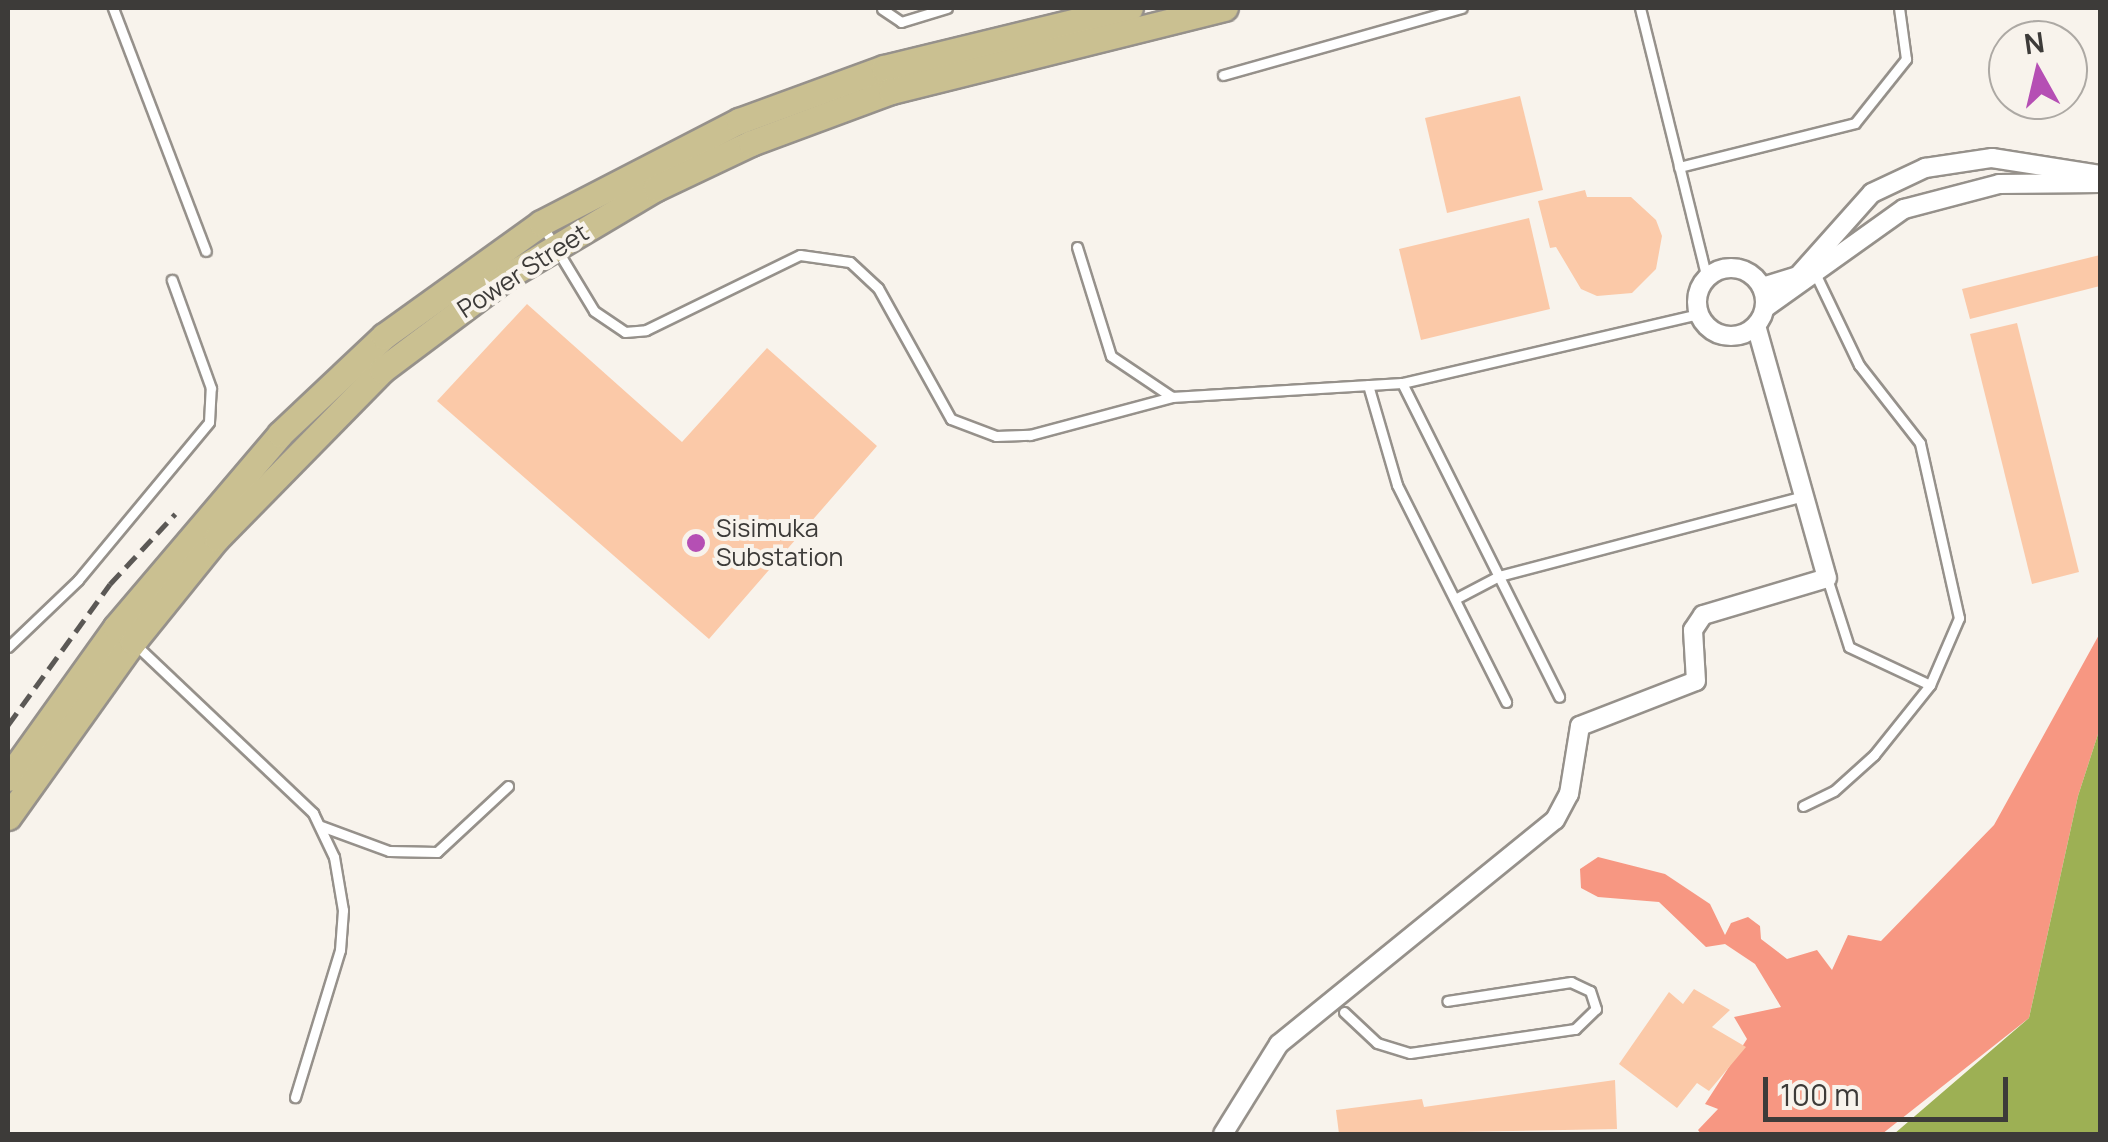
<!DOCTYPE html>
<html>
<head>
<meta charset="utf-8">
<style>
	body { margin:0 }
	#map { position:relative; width:2108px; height:1142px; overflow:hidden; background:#f8f3ec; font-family:Manrope,sans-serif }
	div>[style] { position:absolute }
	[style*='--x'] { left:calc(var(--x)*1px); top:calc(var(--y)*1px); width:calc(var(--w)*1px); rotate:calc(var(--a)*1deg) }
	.forest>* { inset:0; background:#f79782 }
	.water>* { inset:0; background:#9db054 }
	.building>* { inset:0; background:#fbc9a8 }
	.roads { filter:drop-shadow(2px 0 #96918b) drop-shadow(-2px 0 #96918b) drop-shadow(0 2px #96918b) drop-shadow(0 -2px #96918b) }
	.service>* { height:9px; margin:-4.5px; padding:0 4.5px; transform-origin:4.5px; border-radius:4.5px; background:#fff }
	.minor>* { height:18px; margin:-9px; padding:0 9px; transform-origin:9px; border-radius:9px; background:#fff }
	.minor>.ring { margin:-9px; padding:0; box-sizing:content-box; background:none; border:18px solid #fff; border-radius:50% }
	.primary>* { height:25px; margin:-12.5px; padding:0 12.5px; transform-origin:12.5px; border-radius:12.5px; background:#cac091 }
	.rail>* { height:5px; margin-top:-2.5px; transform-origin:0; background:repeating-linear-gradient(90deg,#5b5855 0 15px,transparent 0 23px) }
	.dots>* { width:28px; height:28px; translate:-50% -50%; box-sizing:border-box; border:5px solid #f8f3ec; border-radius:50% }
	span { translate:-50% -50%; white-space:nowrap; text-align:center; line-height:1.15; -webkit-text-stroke:8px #f8f3ec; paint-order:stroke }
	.street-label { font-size:25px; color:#3d3b39 }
	.poi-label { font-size:25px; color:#3d3b39 }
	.left { translate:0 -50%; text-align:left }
	.frame { position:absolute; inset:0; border:10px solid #3d3b39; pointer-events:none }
	.north { position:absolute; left:1988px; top:20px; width:100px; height:100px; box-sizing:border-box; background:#f8f3ec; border:2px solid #ada9a4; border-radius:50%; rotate:352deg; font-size:28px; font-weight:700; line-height:40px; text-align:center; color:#3d3b39 }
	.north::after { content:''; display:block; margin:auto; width:35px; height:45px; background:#b54fb4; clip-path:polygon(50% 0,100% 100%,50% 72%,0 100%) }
	.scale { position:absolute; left:1763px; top:1077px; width:245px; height:45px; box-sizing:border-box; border:5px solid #3d3b39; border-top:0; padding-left:12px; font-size:30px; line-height:35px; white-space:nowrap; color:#3d3b39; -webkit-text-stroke:8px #f8f3ec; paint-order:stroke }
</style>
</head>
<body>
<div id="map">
	<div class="forest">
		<div style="clip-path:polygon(2100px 633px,2100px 728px,2078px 796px,2029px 1018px,1882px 1134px,1701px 1134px,1698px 1130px,1718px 1109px,1705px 1104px,1747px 1039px,1734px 1017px,1781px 1007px,1755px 964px,1725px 944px,1706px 947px,1659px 902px,1598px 897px,1581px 888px,1580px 869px,1598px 857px,1665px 874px,1710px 904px,1725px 935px,1731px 923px,1748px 917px,1760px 926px,1761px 939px,1787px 959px,1817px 950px,1832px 970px,1848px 935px,1881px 941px,1994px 825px)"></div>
	</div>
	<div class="water">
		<div style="clip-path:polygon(2100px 728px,2100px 1134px,1894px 1134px,2029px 1018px,2078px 796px)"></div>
	</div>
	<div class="building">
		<div style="clip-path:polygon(1520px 96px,1543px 190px,1447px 213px,1425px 118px)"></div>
		<div style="clip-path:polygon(1585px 190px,1587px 197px,1631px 197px,1656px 220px,1662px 236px,1656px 269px,1632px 293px,1597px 296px,1581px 289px,1556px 247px,1550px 248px,1538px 201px)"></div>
		<div style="clip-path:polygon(1529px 218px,1550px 309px,1421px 340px,1399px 249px)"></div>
		<div style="clip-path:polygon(2100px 255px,2100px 286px,1970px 319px,1962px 289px)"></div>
		<div style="clip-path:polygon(527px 304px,682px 442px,767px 348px,877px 446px,709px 639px,437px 401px)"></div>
		<div style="clip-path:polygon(2017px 323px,2079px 572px,2032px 584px,1970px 334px)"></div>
		<div style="clip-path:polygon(1694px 989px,1730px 1010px,1712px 1027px,1746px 1047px,1709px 1091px,1697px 1083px,1677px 1108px,1619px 1064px,1669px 992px,1683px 1004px)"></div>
		<div style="clip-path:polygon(1615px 1080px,1617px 1129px,1339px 1134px,1336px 1110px,1422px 1099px,1424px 1107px)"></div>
	</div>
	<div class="roads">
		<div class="service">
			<div style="--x:113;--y:8;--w:260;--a:69.1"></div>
			<div style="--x:1640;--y:8;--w:278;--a:76.1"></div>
			<div style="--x:882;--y:9;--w:23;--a:34"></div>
			<div style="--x:901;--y:22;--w:48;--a:-16.9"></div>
			<div style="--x:1223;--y:75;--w:248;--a:-15.7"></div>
			<div style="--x:1679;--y:167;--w:181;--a:-14"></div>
			<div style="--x:1855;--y:123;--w:82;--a:-51.4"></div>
			<div style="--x:1906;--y:59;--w:51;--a:-97.8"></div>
			<div style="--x:542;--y:225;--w:100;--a:58.8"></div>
			<div style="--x:594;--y:311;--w:37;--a:34"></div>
			<div style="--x:625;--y:332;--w:21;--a:-5"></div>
			<div style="--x:646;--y:330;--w:171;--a:-26"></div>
			<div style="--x:800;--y:255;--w:50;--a:8"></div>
			<div style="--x:850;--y:262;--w:38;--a:43"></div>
			<div style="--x:878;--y:288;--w:150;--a:60.9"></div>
			<div style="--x:951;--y:419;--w:48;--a:20.7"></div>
			<div style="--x:996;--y:436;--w:34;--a:-2"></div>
			<div style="--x:1030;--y:435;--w:147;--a:-15"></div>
			<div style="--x:1172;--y:397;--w:230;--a:-3.5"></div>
			<div style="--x:1402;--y:383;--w:305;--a:-13.1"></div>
			<div style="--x:1077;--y:247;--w:114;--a:72.7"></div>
			<div style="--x:1111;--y:356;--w:73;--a:33.9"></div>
			<div style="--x:1402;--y:383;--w:351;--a:63.4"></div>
			<div style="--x:1368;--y:385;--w:104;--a:73.8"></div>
			<div style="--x:1397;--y:485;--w:243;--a:63.3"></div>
			<div style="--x:1827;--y:578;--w:72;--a:72.3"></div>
			<div style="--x:1849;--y:647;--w:89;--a:25.1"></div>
			<div style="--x:1455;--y:599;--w:50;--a:-27.6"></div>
			<div style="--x:1499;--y:576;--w:315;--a:-14.7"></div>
			<div style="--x:136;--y:645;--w:244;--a:43.5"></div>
			<div style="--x:313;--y:813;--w:49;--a:64.5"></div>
			<div style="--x:334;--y:857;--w:54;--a:80.4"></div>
			<div style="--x:343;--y:910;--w:40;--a:94.3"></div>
			<div style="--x:340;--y:950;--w:154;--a:107"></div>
			<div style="--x:8;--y:647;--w:97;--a:-43.7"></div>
			<div style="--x:78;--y:580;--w:205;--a:-50.3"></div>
			<div style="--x:209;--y:422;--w:34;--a:-87"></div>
			<div style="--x:211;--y:388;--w:115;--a:-109.9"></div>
			<div style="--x:1803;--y:806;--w:34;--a:-26"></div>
			<div style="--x:1834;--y:791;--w:54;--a:-42"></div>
			<div style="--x:1874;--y:755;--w:90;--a:-51.3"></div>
			<div style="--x:1930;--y:685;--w:73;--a:-66.6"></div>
			<div style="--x:1959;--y:618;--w:179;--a:-102.6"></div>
			<div style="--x:1920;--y:443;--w:99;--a:-128"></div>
			<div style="--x:1859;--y:365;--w:104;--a:-115.6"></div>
			<div style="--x:321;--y:826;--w:72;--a:20.2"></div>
			<div style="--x:389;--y:851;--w:48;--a:1.2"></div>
			<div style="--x:437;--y:852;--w:97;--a:-42.9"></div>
			<div style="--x:1344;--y:1012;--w:45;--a:43.2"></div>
			<div style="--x:1377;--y:1043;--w:34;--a:17"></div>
			<div style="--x:1410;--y:1053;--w:167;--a:-8.3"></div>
			<div style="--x:1575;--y:1029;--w:29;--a:-44"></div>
			<div style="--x:1596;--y:1009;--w:19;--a:-108"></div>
			<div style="--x:1590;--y:991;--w:21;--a:-155"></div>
			<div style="--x:1571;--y:982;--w:125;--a:171.3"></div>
		</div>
		<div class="minor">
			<div class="ring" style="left:1697px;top:268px;width:50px;height:50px"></div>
			<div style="--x:1762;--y:287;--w:38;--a:-17"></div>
			<div style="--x:1798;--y:276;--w:111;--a:-48.3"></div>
			<div style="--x:1872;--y:193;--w:59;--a:-25.3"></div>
			<div style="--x:1925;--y:168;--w:68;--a:-8.5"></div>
			<div style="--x:1992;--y:158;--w:109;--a:8.9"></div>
			<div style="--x:1765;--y:308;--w:171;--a:-35.5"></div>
			<div style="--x:1904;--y:209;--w:98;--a:-14.7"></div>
			<div style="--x:1999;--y:184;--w:101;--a:-0.6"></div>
			<div style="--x:1223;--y:1134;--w:106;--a:-58.1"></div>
			<div style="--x:1279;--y:1044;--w:355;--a:-39.1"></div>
			<div style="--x:1555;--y:820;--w:30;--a:-62"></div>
			<div style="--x:1569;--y:794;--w:69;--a:-80.8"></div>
			<div style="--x:1580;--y:726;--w:124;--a:-21.2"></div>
			<div style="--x:1696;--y:681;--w:51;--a:-93.4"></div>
			<div style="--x:1693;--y:630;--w:18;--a:-56"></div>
			<div style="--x:1703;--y:615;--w:129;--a:-16.6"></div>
			<div style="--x:1827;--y:578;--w:262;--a:-105.7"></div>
		</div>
		<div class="primary">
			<div style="--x:8;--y:778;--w:186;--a:-54.4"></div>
			<div style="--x:116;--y:627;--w:253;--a:-49.6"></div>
			<div style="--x:280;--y:434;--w:143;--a:-43.3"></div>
			<div style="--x:384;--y:336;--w:193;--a:-35.7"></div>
			<div style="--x:541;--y:223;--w:223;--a:-27.3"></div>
			<div style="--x:739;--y:121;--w:154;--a:-20.1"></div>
			<div style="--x:884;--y:68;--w:253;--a:-13.7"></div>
			<div style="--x:8;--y:817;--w:215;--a:-54.5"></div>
			<div style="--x:133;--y:642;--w:134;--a:-51.1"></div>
			<div style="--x:217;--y:538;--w:235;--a:-45.5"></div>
			<div style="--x:382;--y:370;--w:155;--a:-36.9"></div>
			<div style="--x:506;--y:277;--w:174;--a:-30.7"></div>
			<div style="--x:656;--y:188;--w:105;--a:-25.3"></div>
			<div style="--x:751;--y:143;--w:149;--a:-20.4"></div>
			<div style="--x:891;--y:91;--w:344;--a:-14"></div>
		</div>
	</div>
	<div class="rail">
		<div style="--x:8;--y:725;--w:174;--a:-54.1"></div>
		<div style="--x:110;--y:584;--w:96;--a:-47.1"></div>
	</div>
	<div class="dots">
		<div style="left:696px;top:543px;background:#b54fb4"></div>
	</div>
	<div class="street-label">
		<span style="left:523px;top:271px;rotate:-33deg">Power Street</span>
	</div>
	<div class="poi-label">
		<span class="left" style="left:716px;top:543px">Sisimuka<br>Substation</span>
	</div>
	<div class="frame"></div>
	<div class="north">N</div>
	<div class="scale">100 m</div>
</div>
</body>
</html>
